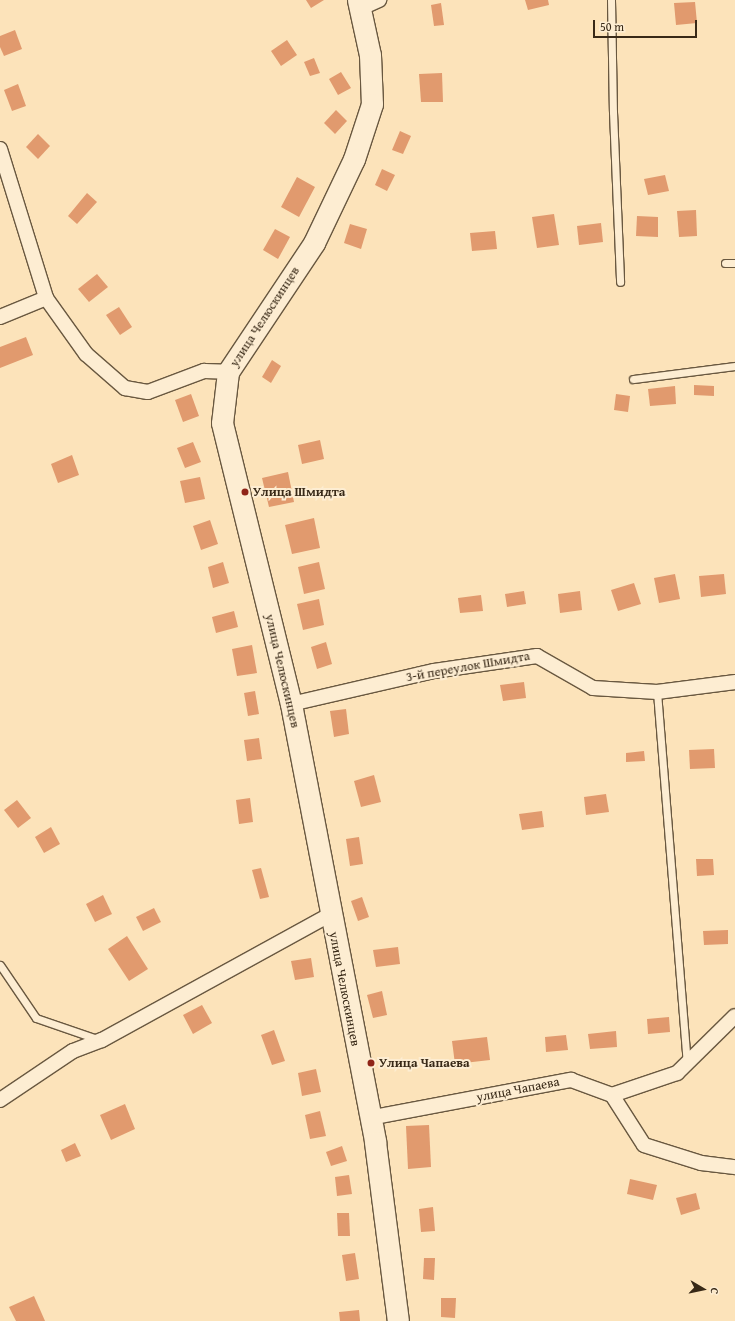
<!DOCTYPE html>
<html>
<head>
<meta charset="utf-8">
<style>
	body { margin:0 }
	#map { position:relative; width:735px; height:1321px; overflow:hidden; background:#fce3ba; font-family:"Gentium Book Plus",serif }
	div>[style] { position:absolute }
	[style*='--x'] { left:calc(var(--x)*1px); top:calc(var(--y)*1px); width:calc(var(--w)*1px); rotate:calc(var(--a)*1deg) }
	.building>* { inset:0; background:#e19a6e }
	.roads { filter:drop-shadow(1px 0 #695840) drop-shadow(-1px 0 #695840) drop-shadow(0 1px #695840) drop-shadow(0 -1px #695840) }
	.lane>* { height:7px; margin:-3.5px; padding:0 3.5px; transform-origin:3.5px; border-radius:3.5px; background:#fdedd2 }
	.street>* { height:14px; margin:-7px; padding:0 7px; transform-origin:7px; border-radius:7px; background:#fdedd2 }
	.secondary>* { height:21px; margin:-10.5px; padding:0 10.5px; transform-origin:10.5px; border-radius:10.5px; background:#fdedd2 }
	.dots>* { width:11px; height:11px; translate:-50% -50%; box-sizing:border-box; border:2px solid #fdedd2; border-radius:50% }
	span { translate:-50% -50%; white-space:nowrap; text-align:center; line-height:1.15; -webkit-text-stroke:4px #fdedd2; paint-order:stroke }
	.street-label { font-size:13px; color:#382917 }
	.poi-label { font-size:13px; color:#382917; font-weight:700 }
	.left { translate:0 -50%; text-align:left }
	.north { position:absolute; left:683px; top:1269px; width:40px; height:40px; -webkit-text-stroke:3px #fdedd2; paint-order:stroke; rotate:99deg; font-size:11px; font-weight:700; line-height:16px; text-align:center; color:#382917 }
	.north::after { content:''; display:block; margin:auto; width:14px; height:18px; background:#382917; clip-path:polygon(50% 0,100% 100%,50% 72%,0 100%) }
	.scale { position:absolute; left:593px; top:20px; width:104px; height:18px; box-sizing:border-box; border:2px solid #382917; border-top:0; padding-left:5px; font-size:12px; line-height:14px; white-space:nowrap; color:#382917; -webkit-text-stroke:3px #fdedd2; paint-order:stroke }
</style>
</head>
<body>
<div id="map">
	<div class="building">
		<div style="clip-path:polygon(306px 0,324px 0,311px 8px)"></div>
		<div style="clip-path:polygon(525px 0,548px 0,549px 5px,528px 10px)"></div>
		<div style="clip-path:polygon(695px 2px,697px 23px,676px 25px,674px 3px)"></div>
		<div style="clip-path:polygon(441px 3px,444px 25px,434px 26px,431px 5px)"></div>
		<div style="clip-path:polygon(15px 30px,22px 49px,4px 56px,0 47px,0 36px)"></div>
		<div style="clip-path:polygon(287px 40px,297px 55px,281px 66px,271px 51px)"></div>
		<div style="clip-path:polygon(314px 58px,320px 73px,310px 76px,304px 62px)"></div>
		<div style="clip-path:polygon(341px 72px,351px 88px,338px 95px,329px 79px)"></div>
		<div style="clip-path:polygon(442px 73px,443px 102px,421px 102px,419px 74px)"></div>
		<div style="clip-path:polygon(18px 84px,26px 106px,12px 111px,4px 90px)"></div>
		<div style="clip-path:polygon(336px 110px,347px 121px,335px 134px,324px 123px)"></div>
		<div style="clip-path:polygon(400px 131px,411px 136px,403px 154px,392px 150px)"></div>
		<div style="clip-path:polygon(38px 134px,50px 146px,38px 159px,26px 147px)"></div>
		<div style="clip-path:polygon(382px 169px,395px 175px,387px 191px,375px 185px)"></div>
		<div style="clip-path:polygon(665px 175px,669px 191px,648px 195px,644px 179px)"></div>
		<div style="clip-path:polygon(297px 177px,315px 187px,299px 217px,281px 207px)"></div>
		<div style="clip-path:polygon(87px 193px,97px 202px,77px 224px,68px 216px)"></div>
		<div style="clip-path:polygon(696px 210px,697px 236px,679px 237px,677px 211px)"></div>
		<div style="clip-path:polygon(554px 214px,559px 245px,537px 248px,532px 217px)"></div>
		<div style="clip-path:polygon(637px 216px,658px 217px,658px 237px,636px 236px)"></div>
		<div style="clip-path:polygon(601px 223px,603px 242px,579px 245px,577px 226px)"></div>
		<div style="clip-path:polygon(350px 224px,367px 229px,361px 249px,344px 243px)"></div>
		<div style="clip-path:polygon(275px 229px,290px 237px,278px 259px,263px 250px)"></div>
		<div style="clip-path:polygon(495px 231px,497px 249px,472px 251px,470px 233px)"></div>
		<div style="clip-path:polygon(97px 274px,108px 287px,89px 302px,78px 289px)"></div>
		<div style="clip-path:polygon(119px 307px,132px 327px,120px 335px,106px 315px)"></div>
		<div style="clip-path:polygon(26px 337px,33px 355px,0 368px,0 347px)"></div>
		<div style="clip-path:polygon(272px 360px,281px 366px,271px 383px,262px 377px)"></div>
		<div style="clip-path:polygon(694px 385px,714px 386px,714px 396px,694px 395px)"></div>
		<div style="clip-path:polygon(675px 386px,676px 404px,650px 406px,648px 389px)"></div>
		<div style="clip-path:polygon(191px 394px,199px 416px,183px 422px,175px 400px)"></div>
		<div style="clip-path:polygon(616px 394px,630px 396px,628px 412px,614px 410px)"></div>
		<div style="clip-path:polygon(320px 440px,324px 459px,302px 464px,298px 445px)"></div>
		<div style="clip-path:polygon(193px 442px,201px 462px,185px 468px,177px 448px)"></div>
		<div style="clip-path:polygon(72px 455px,79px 475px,58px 483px,51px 464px)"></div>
		<div style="clip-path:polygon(288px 472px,294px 502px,269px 507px,262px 478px)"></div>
		<div style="clip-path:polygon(200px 477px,205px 499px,185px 503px,180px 481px)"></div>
		<div style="clip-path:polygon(314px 518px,320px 548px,292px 554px,285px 525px)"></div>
		<div style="clip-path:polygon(210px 520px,218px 544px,201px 550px,193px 526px)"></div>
		<div style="clip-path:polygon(223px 562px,229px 583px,213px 588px,208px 567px)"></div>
		<div style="clip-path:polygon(319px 562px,325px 589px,304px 594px,298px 567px)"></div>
		<div style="clip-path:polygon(675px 574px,680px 599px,659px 603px,654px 578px)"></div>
		<div style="clip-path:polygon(724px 574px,726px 594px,701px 597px,699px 576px)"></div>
		<div style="clip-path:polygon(634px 583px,641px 604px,618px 611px,611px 590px)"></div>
		<div style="clip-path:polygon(524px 591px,526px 604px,507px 607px,505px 594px)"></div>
		<div style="clip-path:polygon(580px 591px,582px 610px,560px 613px,558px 594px)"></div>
		<div style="clip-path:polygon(481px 595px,483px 611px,460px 613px,458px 598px)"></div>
		<div style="clip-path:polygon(319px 599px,324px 625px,303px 630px,297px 604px)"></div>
		<div style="clip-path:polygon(234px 611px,238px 627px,216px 633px,212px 617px)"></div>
		<div style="clip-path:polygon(326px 642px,332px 664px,317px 669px,311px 647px)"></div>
		<div style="clip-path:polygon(252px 645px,257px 673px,237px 676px,232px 649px)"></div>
		<div style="clip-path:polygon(524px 682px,526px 698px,503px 701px,500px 685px)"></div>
		<div style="clip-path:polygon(255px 691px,259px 714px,248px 716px,244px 693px)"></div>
		<div style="clip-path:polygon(346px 709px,349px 734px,334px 737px,330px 711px)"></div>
		<div style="clip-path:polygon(259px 738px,262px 759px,247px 761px,244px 740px)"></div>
		<div style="clip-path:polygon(714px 749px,715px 768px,690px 769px,689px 750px)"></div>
		<div style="clip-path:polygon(644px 751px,645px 761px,626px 762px,626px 753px)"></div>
		<div style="clip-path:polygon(374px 775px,381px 802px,361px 807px,354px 781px)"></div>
		<div style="clip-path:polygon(606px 794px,609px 812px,586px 815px,584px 797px)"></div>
		<div style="clip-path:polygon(250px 798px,253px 822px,239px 824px,236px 800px)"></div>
		<div style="clip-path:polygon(17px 800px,31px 818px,18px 828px,4px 810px)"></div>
		<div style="clip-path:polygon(542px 811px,544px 827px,522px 830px,519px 814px)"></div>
		<div style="clip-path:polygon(51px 827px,60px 844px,44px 853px,35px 837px)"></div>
		<div style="clip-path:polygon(359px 837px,363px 864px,350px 866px,346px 839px)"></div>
		<div style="clip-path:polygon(696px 859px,713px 859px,714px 875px,697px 876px)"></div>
		<div style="clip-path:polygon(261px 868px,269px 897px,260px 899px,252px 870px)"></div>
		<div style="clip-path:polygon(103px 895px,112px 914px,95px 922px,86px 904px)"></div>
		<div style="clip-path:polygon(362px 897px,369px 917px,358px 921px,351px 901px)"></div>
		<div style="clip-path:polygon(154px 908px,161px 922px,143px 931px,136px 917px)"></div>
		<div style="clip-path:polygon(728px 930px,728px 944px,704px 945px,703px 931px)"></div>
		<div style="clip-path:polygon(127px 936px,148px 969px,129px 981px,108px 949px)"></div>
		<div style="clip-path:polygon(398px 947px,400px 964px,376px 967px,373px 950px)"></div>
		<div style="clip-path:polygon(311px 958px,314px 977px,295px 980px,291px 961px)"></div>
		<div style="clip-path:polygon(382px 991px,387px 1015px,373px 1018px,367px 995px)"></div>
		<div style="clip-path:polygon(202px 1005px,212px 1023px,193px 1034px,183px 1015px)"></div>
		<div style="clip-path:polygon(669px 1017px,670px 1032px,648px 1034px,647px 1019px)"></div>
		<div style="clip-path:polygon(274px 1030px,285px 1061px,272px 1065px,261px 1035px)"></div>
		<div style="clip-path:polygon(616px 1031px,617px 1047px,590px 1049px,588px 1034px)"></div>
		<div style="clip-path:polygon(566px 1035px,568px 1050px,546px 1052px,545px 1037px)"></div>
		<div style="clip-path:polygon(487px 1037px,490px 1060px,455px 1064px,452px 1041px)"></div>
		<div style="clip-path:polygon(316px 1069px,321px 1092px,302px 1096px,298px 1073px)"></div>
		<div style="clip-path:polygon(125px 1104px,135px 1129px,111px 1140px,100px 1115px)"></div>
		<div style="clip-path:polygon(320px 1111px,326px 1136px,310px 1139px,305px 1115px)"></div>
		<div style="clip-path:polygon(429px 1125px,431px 1167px,408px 1169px,406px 1126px)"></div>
		<div style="clip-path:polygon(75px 1143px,81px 1156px,66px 1162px,61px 1150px)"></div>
		<div style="clip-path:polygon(342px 1146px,347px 1161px,331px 1166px,326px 1152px)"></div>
		<div style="clip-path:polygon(349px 1175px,352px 1194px,337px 1196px,335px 1177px)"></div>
		<div style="clip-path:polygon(630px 1179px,657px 1185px,653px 1200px,627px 1194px)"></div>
		<div style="clip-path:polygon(696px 1193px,700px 1209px,681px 1215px,676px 1198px)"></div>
		<div style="clip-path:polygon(433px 1207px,435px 1231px,421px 1232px,419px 1209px)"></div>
		<div style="clip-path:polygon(337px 1213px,349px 1213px,350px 1236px,338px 1236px)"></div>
		<div style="clip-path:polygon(355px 1253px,359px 1279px,346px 1281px,342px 1255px)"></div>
		<div style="clip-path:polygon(424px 1258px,435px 1258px,434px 1280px,423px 1279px)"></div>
		<div style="clip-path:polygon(34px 1296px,45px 1321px,16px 1321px,9px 1307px)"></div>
		<div style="clip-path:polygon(441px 1298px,456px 1298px,455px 1318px,441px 1317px)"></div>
		<div style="clip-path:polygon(359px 1310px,360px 1321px,340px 1321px,339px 1312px)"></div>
	</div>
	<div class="roads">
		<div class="lane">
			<div style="--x:611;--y:0;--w:112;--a:89"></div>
			<div style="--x:613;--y:112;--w:170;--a:87.6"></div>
			<div style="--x:725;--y:263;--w:10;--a:0"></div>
			<div style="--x:633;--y:379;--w:103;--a:-7.3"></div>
			<div style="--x:657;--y:692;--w:371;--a:85.4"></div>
			<div style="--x:0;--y:965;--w:64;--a:55.8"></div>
			<div style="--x:36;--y:1018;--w:68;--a:19"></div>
		</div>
		<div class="street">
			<div style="--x:361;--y:8;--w:20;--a:-24"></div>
			<div style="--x:0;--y:149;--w:156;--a:72.8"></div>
			<div style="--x:46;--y:298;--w:69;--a:54.5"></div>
			<div style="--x:86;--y:354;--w:52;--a:41.1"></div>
			<div style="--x:125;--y:388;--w:23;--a:10"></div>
			<div style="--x:148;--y:392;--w:60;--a:-20.6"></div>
			<div style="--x:204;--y:371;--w:24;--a:2"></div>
			<div style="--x:0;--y:317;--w:50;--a:-22.4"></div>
			<div style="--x:291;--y:704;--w:147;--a:-13"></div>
			<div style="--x:434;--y:671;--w:104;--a:-8.3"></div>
			<div style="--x:537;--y:656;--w:64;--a:29.7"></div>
			<div style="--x:593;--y:688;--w:64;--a:3.6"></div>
			<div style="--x:657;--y:692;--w:79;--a:-7.3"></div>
			<div style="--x:612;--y:1095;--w:59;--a:57.4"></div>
			<div style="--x:644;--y:1145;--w:60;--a:17.5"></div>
			<div style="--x:701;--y:1163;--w:34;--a:7"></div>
			<div style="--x:0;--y:1100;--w:88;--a:-33.9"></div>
			<div style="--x:73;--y:1051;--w:31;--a:-21"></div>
			<div style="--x:102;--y:1040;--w:261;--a:-28.8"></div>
			<div style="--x:369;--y:1118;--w:206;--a:-10.7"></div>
			<div style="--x:571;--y:1080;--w:44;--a:20.1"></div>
			<div style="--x:612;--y:1095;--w:69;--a:-18.7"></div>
			<div style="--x:677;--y:1073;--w:81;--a:-44.5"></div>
		</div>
		<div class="secondary">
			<div style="--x:358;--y:0;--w:56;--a:77.7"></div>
			<div style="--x:370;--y:55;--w:49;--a:87.7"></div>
			<div style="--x:372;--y:104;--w:58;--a:108.1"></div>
			<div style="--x:354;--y:159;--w:93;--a:115.5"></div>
			<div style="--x:314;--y:243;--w:155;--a:123.7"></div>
			<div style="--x:228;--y:372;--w:51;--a:96.7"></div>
			<div style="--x:222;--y:423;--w:289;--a:76.2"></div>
			<div style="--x:291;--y:704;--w:446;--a:79.1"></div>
			<div style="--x:375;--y:1142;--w:180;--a:82.7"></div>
		</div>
	</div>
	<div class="dots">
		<div style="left:245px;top:492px;background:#8f2418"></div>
		<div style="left:371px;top:1063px;background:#8f2418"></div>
	</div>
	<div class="street-label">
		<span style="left:265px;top:317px;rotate:-57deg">улица Челюскинцев</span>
		<span style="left:468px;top:667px;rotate:-10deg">3-й переулок Шмидта</span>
		<span style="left:282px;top:671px;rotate:77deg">улица Челюскинцев</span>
		<span style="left:344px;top:989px;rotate:79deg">улица Челюскинцев</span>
		<span style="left:518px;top:1090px;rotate:-11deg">улица Чапаева</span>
	</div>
	<div class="poi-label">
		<span class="left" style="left:253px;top:492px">Улица Шмидта</span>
		<span class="left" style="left:379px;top:1063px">Улица Чапаева</span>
	</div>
	<div class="north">С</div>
	<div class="scale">50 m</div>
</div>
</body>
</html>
